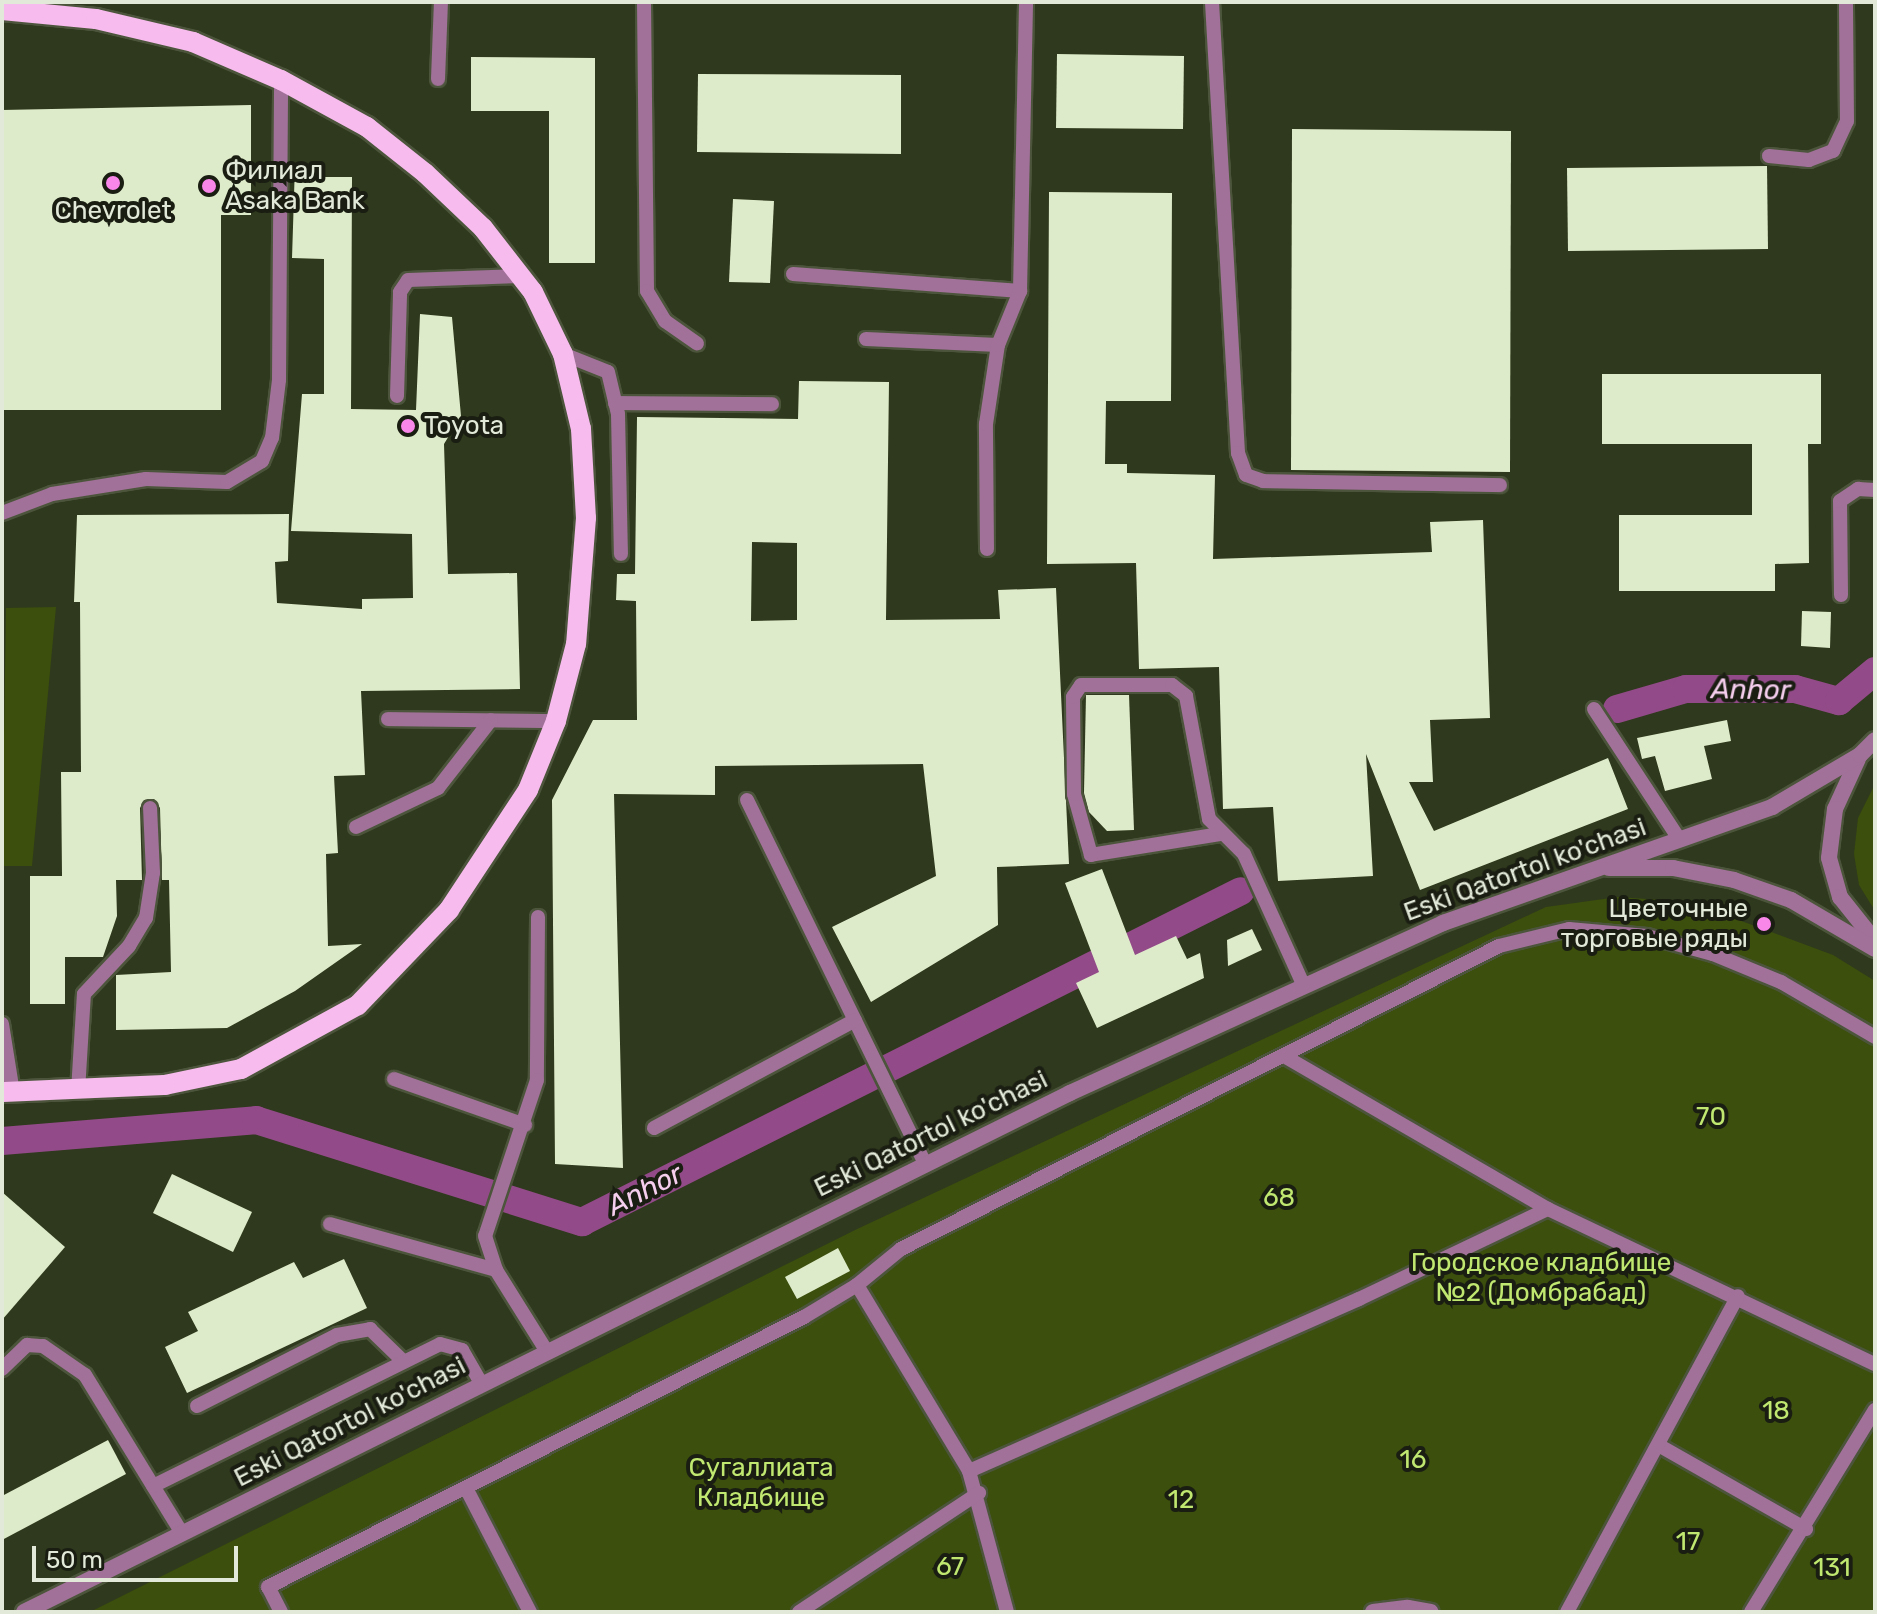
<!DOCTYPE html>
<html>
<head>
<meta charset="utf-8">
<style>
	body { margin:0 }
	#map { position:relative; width:1877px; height:1614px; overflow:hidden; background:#2f391d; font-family:Rubik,sans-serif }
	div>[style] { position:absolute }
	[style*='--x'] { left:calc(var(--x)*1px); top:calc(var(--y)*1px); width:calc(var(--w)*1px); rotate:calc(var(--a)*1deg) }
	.green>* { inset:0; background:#3c4f0d }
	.canal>* { height:28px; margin:-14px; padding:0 14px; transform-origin:14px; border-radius:14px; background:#924b88 }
	.building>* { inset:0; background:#deebca }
	.roads { filter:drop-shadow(2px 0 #4c553b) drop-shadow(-2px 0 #4c553b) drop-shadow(0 2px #4c553b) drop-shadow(0 -2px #4c553b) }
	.lane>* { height:14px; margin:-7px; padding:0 7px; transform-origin:7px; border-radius:7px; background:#a17199 }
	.street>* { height:16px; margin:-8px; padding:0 8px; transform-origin:8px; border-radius:8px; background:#a17199 }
	.primary>* { height:20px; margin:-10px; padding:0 10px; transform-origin:10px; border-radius:10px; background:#f7bbed }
	.dots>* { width:22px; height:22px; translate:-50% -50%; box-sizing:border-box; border:4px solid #1a1e12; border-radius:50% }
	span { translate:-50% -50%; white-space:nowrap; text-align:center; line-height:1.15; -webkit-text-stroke:8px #1a1e12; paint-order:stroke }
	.poi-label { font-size:26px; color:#e2e9d8 }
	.left { translate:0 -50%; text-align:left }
	.right { translate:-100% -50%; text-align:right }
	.street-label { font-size:26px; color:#e2e9d8 }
	.park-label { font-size:26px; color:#c0e870 }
	.water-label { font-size:28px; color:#f6ceee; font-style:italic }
	.frame { position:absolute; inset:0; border:4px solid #e2e9d8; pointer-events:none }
	.scale { position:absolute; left:32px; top:1546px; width:206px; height:36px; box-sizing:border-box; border:4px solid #e2e9d8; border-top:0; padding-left:10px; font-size:24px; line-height:28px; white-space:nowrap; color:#e2e9d8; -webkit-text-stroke:6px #1a1e12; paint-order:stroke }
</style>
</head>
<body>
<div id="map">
	<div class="green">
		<div style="clip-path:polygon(56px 607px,32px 866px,2px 866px,6px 608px)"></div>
		<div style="clip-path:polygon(1875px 784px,1875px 911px,1859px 885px,1854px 854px,1858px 818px)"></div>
		<div style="clip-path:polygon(1618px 897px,1690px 902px,1833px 955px,1875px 981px,1875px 1612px,90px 1612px,855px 1230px,1546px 907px)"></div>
	</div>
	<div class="canal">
		<div style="--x:1617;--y:709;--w:72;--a:-16.2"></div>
		<div style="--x:1686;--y:689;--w:109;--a:0"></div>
		<div style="--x:1795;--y:689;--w:46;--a:15.3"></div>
		<div style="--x:1839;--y:701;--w:47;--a:-39.8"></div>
		<div style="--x:2;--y:1141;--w:255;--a:-4.7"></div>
		<div style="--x:256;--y:1120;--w:342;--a:17.4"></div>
		<div style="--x:582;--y:1222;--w:737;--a:-26.67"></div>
	</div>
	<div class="building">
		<div style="clip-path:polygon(1057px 54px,1184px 56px,1183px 129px,1056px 128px)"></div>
		<div style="clip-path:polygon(471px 57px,595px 58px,595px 263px,549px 263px,549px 111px,471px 111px)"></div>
		<div style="clip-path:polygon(698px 74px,901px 75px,901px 154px,697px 152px)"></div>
		<div style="clip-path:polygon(251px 105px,251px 215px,221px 215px,221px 410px,2px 410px,2px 110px)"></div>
		<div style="clip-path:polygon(1292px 129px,1511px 131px,1510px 472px,1291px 470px)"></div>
		<div style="clip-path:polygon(295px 164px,324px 165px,324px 177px,352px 177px,351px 409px,416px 410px,420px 314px,452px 317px,461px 416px,444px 444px,448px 574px,517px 573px,520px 689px,361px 691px,365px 775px,334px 776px,338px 853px,326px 854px,328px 946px,362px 944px,295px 991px,227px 1028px,116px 1030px,116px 975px,171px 972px,169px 880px,162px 880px,160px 808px,154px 799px,144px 800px,140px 808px,142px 880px,116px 880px,117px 916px,103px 957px,65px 957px,65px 1004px,30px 1004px,30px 876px,62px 876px,61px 772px,81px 772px,80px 602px,74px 602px,77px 515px,289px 514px,288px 561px,275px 562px,277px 603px,362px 609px,362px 599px,413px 598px,412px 534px,291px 531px,302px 394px,324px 394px,324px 259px,292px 258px)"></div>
		<div style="clip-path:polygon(1767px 166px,1768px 249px,1568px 251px,1567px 168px)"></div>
		<div style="clip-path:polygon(1049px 192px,1172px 193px,1171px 401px,1106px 401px,1105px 464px,1127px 464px,1127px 473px,1215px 475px,1213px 559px,1432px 552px,1430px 522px,1483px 520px,1490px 718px,1430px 720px,1433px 782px,1409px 782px,1434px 831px,1608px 758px,1628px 809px,1420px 890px,1366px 754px,1373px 876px,1278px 881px,1273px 807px,1223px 809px,1219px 667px,1139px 669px,1136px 563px,1047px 564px)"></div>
		<div style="clip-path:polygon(733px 199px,774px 201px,770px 283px,729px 282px)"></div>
		<div style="clip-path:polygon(1602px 374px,1821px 374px,1821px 444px,1808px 444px,1809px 563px,1775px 564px,1775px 591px,1619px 591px,1619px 515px,1752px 515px,1752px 444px,1602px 444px)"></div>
		<div style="clip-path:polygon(evenodd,799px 381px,889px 382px,886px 620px,1000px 619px,998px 590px,1056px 588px,1069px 864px,997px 867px,998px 925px,871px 1002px,832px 927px,936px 876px,923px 764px,715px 766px,715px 795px,614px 794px,623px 1168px,555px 1164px,552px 800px,593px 720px,637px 720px,636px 601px,616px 600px,617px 574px,635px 574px,637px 417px,798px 419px,799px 381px,752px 542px,797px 543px,797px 620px,751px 621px,752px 542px)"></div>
		<div style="clip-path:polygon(1802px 611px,1831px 612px,1830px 648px,1801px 646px)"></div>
		<div style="clip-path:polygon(1086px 695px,1129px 695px,1134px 830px,1107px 831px,1089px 812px,1084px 793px)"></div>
		<div style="clip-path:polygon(1727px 720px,1731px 741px,1704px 746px,1712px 779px,1665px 791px,1655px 756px,1642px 759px,1637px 738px)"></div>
		<div style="clip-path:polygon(1102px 869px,1135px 955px,1176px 936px,1187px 959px,1200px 953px,1204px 978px,1097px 1028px,1076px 983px,1099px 972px,1065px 883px)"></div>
		<div style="clip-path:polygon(1252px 929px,1262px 950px,1228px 966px,1227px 940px)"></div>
		<div style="clip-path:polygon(172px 1174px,252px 1212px,233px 1252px,153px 1213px)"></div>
		<div style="clip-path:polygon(2px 1192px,65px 1247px,2px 1320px)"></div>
		<div style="clip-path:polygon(838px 1248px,850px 1271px,797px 1299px,785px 1277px)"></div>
		<div style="clip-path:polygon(344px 1259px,367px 1308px,187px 1393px,165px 1347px,198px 1331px,188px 1312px,294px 1262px,303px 1278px)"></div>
		<div style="clip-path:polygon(108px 1440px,126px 1474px,2px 1540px,2px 1496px)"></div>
	</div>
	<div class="roads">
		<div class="lane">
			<div style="--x:644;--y:2;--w:289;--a:89.4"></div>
			<div style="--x:647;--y:291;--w:35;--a:59"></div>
			<div style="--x:665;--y:321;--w:39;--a:35"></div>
			<div style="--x:1212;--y:2;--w:452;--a:86.7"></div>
			<div style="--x:1238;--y:453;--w:23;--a:70"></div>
			<div style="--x:1246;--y:475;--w:18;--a:19"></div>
			<div style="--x:1263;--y:481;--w:237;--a:1"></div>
			<div style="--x:438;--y:79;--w:77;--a:-87.8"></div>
			<div style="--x:1769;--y:156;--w:40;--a:5.7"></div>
			<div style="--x:1809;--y:160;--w:26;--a:-21"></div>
			<div style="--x:1833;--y:151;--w:33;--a:-65"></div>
			<div style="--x:1847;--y:121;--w:119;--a:-90.5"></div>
			<div style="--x:793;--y:274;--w:228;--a:4.3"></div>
			<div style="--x:866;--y:339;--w:132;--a:2.6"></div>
			<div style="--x:563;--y:354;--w:48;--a:21.8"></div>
			<div style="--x:608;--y:372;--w:43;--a:76.6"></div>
			<div style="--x:618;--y:414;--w:140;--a:88.8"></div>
			<div style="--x:397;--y:396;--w:104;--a:-88.3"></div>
			<div style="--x:400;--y:292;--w:14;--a:-56"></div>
			<div style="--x:408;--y:280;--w:112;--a:-2"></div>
			<div style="--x:615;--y:403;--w:157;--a:0.4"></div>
			<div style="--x:2;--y:513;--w:53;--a:-20.8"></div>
			<div style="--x:52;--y:494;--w:95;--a:-9.1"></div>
			<div style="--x:146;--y:479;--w:81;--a:2.1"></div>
			<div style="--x:227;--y:482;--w:41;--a:-31"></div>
			<div style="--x:262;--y:461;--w:25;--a:-67"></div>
			<div style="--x:272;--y:438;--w:58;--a:-83.1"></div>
			<div style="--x:279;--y:380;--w:300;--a:-89.6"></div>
			<div style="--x:987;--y:549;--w:125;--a:-90.5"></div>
			<div style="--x:986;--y:424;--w:80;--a:-81.4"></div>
			<div style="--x:998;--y:345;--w:58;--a:-67.8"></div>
			<div style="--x:1020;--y:291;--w:289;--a:-88.8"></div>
			<div style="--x:1841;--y:595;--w:94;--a:-90.6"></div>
			<div style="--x:1840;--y:501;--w:22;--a:-34"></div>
			<div style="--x:1858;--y:489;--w:17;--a:3"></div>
			<div style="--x:1594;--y:709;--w:155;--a:56.8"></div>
			<div style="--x:388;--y:719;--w:168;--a:0.7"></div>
			<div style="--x:747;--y:800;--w:404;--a:63.9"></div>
			<div style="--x:356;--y:827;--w:91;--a:-25.4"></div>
			<div style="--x:438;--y:788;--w:86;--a:-52.1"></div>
			<div style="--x:1220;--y:834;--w:131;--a:170.8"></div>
			<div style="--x:1091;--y:855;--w:63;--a:-105.6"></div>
			<div style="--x:1074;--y:794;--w:97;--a:-90.6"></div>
			<div style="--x:1073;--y:697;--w:14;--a:-56"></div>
			<div style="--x:1081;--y:685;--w:91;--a:0"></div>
			<div style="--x:1172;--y:685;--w:18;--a:38"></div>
			<div style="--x:1186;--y:696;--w:125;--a:79.4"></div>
			<div style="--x:1209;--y:819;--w:49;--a:45"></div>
			<div style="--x:1244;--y:854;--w:145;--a:65.6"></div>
			<div style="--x:538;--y:917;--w:163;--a:90.4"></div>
			<div style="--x:537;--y:1080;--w:164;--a:108.4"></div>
			<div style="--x:485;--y:1236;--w:36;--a:72"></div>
			<div style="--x:496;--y:1270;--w:94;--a:58"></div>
			<div style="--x:2;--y:1024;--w:70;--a:80.9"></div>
			<div style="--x:1284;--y:1056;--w:305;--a:30.1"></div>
			<div style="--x:1548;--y:1209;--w:362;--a:25.4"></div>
			<div style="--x:394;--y:1079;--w:139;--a:19.3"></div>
			<div style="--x:78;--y:1091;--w:97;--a:-86.5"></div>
			<div style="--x:84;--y:994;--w:66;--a:-46.8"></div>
			<div style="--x:129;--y:946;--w:33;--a:-59"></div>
			<div style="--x:146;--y:918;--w:46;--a:-81.2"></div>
			<div style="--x:153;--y:873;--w:65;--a:-92.6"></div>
			<div style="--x:654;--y:1128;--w:228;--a:-28.2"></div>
			<div style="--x:330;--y:1224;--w:172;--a:15.5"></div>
			<div style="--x:857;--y:1285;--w:217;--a:58.9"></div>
			<div style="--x:969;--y:1471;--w:146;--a:74.9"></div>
			<div style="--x:2;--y:1369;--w:35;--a:-44"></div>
			<div style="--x:27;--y:1345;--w:16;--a:4"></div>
			<div style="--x:43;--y:1346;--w:51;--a:34.6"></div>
			<div style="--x:85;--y:1375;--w:185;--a:58.5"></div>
			<div style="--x:197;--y:1406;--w:157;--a:-26.9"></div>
			<div style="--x:337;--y:1335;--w:34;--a:-10"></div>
			<div style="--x:370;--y:1329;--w:47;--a:44.1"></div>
			<div style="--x:1660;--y:1446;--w:168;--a:29.6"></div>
			<div style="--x:969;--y:1471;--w:426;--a:-23.8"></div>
			<div style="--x:1359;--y:1299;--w:209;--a:-25.5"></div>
			<div style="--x:153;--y:1486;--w:320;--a:-26.3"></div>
			<div style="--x:440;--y:1344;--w:23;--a:15"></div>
			<div style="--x:462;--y:1350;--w:38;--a:60"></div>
			<div style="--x:466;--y:1488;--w:140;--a:62.7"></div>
			<div style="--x:281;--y:1612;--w:28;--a:-117"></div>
			<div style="--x:268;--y:1587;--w:600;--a:-26.74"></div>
			<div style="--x:804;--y:1317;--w:62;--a:-31.1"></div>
			<div style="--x:857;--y:1285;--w:57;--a:-39.3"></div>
			<div style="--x:901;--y:1249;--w:670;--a:-26.87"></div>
			<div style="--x:1499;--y:946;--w:72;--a:-13.7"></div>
			<div style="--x:1569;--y:929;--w:78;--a:5.1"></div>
			<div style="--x:1647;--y:936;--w:68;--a:15.3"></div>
			<div style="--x:1713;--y:954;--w:74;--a:22.4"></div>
			<div style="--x:1781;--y:982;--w:109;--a:30.3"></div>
			<div style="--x:799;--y:1612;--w:216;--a:-33.5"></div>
			<div style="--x:1567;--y:1612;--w:359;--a:-61.6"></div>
			<div style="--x:1751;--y:1612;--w:237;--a:-58.5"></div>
		</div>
		<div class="street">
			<div style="--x:1858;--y:759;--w:55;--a:114.7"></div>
			<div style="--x:1835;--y:809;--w:49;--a:97"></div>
			<div style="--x:1829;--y:858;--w:41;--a:74.2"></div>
			<div style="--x:1840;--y:897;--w:56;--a:51.5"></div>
			<div style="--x:1609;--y:868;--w:64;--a:0"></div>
			<div style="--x:1673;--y:868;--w:62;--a:11.1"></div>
			<div style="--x:1734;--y:880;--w:60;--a:19.3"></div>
			<div style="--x:1791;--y:900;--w:97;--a:30.3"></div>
			<div style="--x:24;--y:1612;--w:1168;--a:-26.39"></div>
			<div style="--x:1070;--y:1093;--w:410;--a:-24.5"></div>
			<div style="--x:1443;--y:923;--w:349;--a:-19.4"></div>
			<div style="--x:1772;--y:807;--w:102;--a:-30.6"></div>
			<div style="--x:1860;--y:755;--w:21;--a:-45"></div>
			<div style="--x:1373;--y:1612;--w:35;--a:-7"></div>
			<div style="--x:1408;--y:1608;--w:23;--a:10"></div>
		</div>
		<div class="primary">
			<div style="--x:2;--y:10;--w:94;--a:5.5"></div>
			<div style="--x:96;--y:19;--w:100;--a:13.3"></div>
			<div style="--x:193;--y:42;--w:96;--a:23.4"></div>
			<div style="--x:281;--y:80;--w:98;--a:28.7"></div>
			<div style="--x:367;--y:127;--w:74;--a:38.4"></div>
			<div style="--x:425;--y:173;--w:80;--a:43.5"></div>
			<div style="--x:483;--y:228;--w:81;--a:52"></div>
			<div style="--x:533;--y:292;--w:69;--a:64.2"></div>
			<div style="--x:563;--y:354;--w:77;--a:76.5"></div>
			<div style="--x:581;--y:429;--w:89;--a:86.8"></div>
			<div style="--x:586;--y:518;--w:126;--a:94.5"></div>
			<div style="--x:576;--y:644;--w:80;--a:104.6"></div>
			<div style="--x:556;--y:721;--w:74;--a:112.1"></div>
			<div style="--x:528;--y:790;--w:144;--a:123.4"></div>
			<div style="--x:449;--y:910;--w:132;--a:133.8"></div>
			<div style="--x:358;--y:1005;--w:133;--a:151.3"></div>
			<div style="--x:241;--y:1069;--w:78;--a:168.1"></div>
			<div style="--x:165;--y:1085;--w:163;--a:177.5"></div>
		</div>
	</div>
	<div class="dots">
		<div style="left:113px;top:183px;background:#f987e9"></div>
		<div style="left:209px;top:186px;background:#f987e9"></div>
		<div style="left:408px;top:426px;background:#f987e9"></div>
		<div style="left:1764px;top:924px;background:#f987e9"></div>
	</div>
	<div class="poi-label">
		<span class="left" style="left:225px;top:186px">Филиал<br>Asaka Bank</span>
		<span style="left:113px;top:211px">Chevrolet</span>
		<span class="left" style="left:424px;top:426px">Toyota</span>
		<span class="right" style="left:1748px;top:924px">Цветочные<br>торговые ряды</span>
	</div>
	<div class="street-label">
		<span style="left:1525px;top:870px;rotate:-20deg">Eski Qatortol ko'chasi</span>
		<span style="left:931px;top:1134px;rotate:-26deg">Eski Qatortol ko'chasi</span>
		<span style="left:350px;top:1422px;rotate:-27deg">Eski Qatortol ko'chasi</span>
	</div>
	<div class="park-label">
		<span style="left:1711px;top:1117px">70</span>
		<span style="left:1279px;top:1198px">68</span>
		<span style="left:1541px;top:1278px">Городское кладбище<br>№2 (Домбрабад)</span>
		<span style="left:1776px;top:1411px">18</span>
		<span style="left:1413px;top:1460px">16</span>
		<span style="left:761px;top:1483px">Сугаллиата<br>Кладбище</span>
		<span style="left:1181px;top:1500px">12</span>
		<span style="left:1688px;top:1542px">17</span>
		<span style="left:950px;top:1567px">67</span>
		<span style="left:1832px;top:1568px">131</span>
	</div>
	<div class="water-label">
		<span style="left:1751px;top:690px;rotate:1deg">Anhor</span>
		<span style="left:645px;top:1190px;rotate:-27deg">Anhor</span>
	</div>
	<div class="frame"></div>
	<div class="scale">50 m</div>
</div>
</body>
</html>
